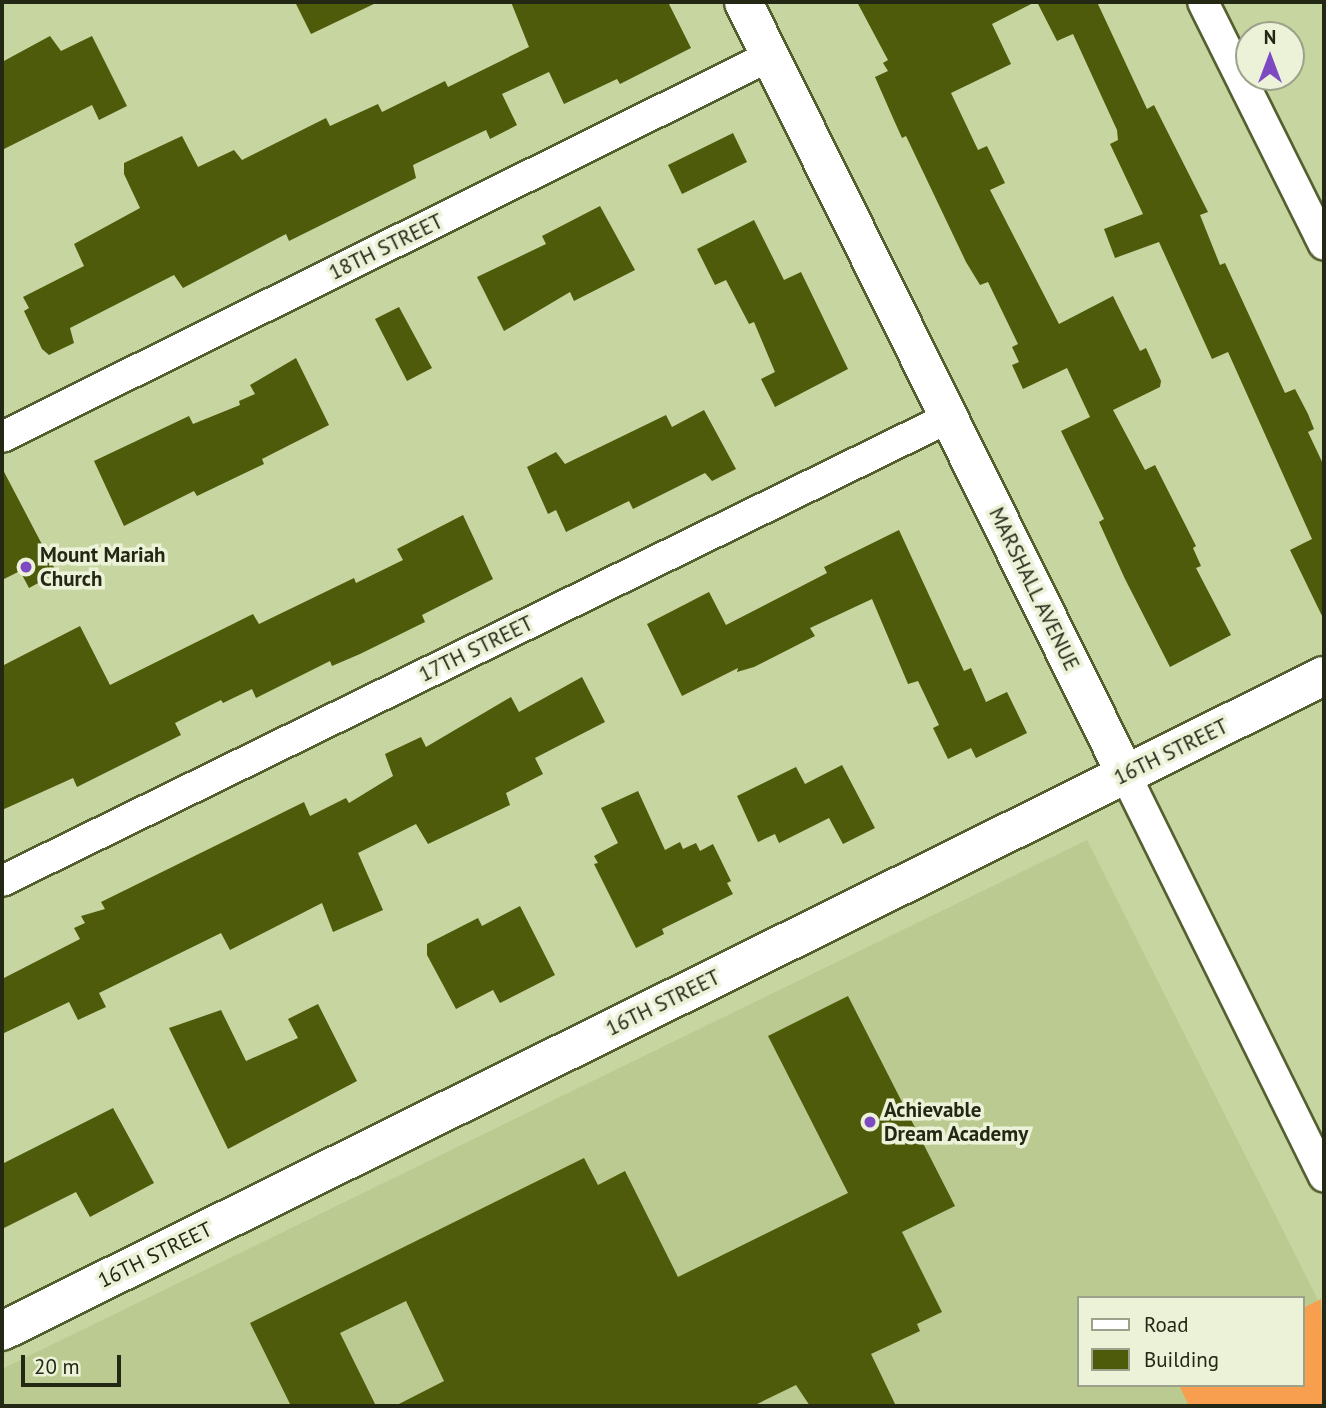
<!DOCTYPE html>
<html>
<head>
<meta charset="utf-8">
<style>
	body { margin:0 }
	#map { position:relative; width:1326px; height:1408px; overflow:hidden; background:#c7d5a1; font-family:"PT Sans",sans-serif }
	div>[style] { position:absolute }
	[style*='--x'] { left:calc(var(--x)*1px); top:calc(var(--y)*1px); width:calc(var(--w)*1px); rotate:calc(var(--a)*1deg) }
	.built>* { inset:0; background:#bbca90 }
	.green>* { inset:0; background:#f89f4f }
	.building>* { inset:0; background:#4d5b0a }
	.roads { filter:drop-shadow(2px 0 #545f30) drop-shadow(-2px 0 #545f30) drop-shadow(0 2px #545f30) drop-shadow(0 -2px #545f30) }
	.minor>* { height:30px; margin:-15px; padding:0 15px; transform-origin:15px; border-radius:15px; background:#fff }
	.tertiary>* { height:37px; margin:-18.5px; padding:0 18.5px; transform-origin:18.5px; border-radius:18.5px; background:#fff }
	.secondary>* { height:38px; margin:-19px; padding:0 19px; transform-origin:19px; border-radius:19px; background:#fff }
	.dots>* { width:19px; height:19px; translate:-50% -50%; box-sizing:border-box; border:4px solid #ebf2d8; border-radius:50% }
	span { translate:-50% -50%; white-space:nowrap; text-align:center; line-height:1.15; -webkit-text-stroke:7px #ebf2d8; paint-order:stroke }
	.street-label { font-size:21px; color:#232814 }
	.poi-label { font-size:21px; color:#232814; font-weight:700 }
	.left { translate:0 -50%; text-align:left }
	.frame { position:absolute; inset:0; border:4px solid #232814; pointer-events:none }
	.legend { position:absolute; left:1077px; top:1296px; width:228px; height:91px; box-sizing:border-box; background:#ebf2d8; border:2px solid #9ba18a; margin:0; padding:9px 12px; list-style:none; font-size:21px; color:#232814 }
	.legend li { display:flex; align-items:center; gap:14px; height:35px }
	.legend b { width:35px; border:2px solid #9ba18a }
	.north { position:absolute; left:1235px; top:21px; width:70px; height:70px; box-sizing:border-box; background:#ebf2d8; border:2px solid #9ba18a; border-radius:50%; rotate:0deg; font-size:19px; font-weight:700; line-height:28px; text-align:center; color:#232814 }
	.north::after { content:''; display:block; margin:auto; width:24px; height:32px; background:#7d4ac2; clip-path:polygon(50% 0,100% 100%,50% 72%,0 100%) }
	.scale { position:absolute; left:21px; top:1355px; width:100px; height:32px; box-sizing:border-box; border:4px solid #232814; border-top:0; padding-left:9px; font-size:21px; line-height:24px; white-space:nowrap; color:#232814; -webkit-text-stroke:5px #ebf2d8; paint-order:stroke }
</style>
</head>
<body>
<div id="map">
	<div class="built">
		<div style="clip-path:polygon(evenodd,1087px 840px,1324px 1312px,1324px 1406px,2px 1406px,2px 1369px,1087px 840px,1079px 1298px,1303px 1298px,1303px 1385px,1079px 1385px,1079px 1298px)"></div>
	</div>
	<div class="green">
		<div style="clip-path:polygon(1321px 1299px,1324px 1406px,1189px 1406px,1179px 1385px,1303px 1385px,1303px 1308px)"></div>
	</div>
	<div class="building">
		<div style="clip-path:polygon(295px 2px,378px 2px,311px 34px)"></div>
		<div style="clip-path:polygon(511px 2px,668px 2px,691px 48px,620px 84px,617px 79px,564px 104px,549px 72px,502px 94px,517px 125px,490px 139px,486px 130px,413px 165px,416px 178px,289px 241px,286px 234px,183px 288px,174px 275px,70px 328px,74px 343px,49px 355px,42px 349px,24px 311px,29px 308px,23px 297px,84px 266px,74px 244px,140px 208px,124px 174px,124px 163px,182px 136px,198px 167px,234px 150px,242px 160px,326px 118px,330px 126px,378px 104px,382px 112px,445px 81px,448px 87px,529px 47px)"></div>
		<div style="clip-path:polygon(857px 2px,1035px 2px,992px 24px,1011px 64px,951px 93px,978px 150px,987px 146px,1005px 183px,990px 190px,1059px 324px,1113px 296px,1140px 351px,1146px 348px,1161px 381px,1160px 387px,1113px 410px,1145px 470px,1155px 465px,1196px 546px,1193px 548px,1201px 566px,1196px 568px,1231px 635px,1170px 667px,1125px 579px,1099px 522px,1104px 519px,1061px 431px,1090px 417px,1067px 368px,1023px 389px,1012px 365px,1019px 362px,1012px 347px,1018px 344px,988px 282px,980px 285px,966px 262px,906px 136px,902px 138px,893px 118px,875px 77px,888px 71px,883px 63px,888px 60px)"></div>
		<div style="clip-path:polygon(1037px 2px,1097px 2px,1147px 109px,1154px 105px,1208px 212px,1200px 215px,1220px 265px,1225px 263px,1285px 393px,1295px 389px,1308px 414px,1314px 429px,1308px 432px,1324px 466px,1324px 620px,1290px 550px,1312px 539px,1228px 352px,1212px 359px,1159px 242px,1115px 258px,1104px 229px,1143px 214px,1110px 144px,1118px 140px,1117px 130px,1073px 34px,1057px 41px)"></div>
		<div style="clip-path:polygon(50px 36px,61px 51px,92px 36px,127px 106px,99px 120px,92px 105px,2px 150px,2px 62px)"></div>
		<div style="clip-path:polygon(733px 133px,747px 162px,682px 194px,668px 165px)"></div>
		<div style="clip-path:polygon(600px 206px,635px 270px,574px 301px,570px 292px,504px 331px,477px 277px,546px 244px,542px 236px)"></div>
		<div style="clip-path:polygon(754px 220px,784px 280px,801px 272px,848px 369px,775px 407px,761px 379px,775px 372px,754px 322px,749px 324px,726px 280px,715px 285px,697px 249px)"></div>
		<div style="clip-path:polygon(399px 307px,432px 368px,407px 381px,375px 319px)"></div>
		<div style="clip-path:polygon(296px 358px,329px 425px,262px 459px,264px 464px,197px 496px,194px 491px,124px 526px,94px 461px,189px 416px,193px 424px,240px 405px,239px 401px,255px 394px,250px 385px)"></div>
		<div style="clip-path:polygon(704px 410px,736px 469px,712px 481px,705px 473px,633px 509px,629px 501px,566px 532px,556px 510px,548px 514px,527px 467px,556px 452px,565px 464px,666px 415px,672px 427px)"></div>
		<div style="clip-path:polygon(2px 468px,57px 573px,29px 588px,20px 571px,2px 580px)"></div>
		<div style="clip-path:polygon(463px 515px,493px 579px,422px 615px,425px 622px,360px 654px,332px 666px,330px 661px,256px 698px,252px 689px,223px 703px,221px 700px,175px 723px,181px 735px,77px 787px,73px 778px,2px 810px,2px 666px,80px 626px,110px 685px,253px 614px,259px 624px,354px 578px,356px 583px,403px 560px,397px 549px)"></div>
		<div style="clip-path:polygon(899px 530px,964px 671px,971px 668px,986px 702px,1007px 692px,1027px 733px,976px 758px,971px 748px,948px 759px,933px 728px,939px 725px,918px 681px,908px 684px,872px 599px,810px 628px,815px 636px,754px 667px,737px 672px,738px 668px,682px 696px,647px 624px,709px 592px,726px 625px,827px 573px,824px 567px)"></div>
		<div style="clip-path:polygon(582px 677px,605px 722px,535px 758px,543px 774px,506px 793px,510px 805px,428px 844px,416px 824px,358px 853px,383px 910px,333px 932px,322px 903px,230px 950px,221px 933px,99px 993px,106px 1007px,78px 1020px,69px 1002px,2px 1034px,2px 979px,80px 939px,74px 928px,85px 923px,81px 916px,105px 909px,101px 902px,304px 802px,310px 816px,346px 798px,349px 803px,393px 776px,385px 754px,421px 737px,426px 747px,511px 697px,519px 712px)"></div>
		<div style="clip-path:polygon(842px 765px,875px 828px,843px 844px,829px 818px,779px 843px,775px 834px,758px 842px,737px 796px,796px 767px,805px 784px)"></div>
		<div style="clip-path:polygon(638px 791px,665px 850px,680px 842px,683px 849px,696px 843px,700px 851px,713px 844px,731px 881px,727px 883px,733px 894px,662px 929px,664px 934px,636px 948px,594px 864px,598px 863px,594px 856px,618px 843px,601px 808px)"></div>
		<div style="clip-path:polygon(520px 906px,555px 975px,500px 1003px,493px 990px,456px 1009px,427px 955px,427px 944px,478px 918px,482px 926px)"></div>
		<div style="clip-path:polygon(848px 996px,955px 1206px,902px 1232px,942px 1312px,917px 1324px,920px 1331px,871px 1354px,896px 1406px,810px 1406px,796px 1385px,753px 1406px,395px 1406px,444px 1381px,406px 1301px,340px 1333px,376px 1406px,291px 1406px,250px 1323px,584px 1158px,598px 1185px,625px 1171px,678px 1277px,848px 1193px,768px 1036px)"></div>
		<div style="clip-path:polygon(318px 1004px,357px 1081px,228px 1149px,169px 1028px,221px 1010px,246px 1061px,298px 1038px,288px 1019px)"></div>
		<div style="clip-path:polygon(113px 1108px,154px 1183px,90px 1217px,76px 1192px,2px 1229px,2px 1164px)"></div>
	</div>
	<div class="roads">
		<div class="minor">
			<div style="--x:1203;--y:2;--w:271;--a:63.5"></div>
			<div style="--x:2;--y:437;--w:857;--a:-26.39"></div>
			<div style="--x:1125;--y:774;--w:449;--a:63.7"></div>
			<div style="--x:2;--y:881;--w:1055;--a:-26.08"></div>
		</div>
		<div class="tertiary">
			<div style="--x:743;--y:2;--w:861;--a:63.67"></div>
		</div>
		<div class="secondary">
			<div style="--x:2;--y:1331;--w:1475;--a:-26.36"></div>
		</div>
	</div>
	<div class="dots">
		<div style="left:26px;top:567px;background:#7d4ac2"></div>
		<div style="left:870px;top:1122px;background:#7d4ac2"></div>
	</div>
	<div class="street-label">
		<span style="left:386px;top:247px;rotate:-26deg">18TH STREET</span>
		<span style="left:1034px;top:589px;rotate:64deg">MARSHALL AVENUE</span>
		<span style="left:476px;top:649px;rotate:-26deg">17TH STREET</span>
		<span style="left:1171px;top:752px;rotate:-26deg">16TH STREET</span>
		<span style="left:663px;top:1003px;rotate:-26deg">16TH STREET</span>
		<span style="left:155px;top:1255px;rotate:-26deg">16TH STREET</span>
	</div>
	<div class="poi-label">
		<span class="left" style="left:40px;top:567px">Mount Mariah<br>Church</span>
		<span class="left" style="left:884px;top:1122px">Achievable<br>Dream Academy</span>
	</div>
	<div class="frame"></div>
	<ul class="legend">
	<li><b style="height:9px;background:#fff"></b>Road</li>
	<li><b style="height:19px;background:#4d5b0a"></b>Building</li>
	</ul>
	<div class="north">N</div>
	<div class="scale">20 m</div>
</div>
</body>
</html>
